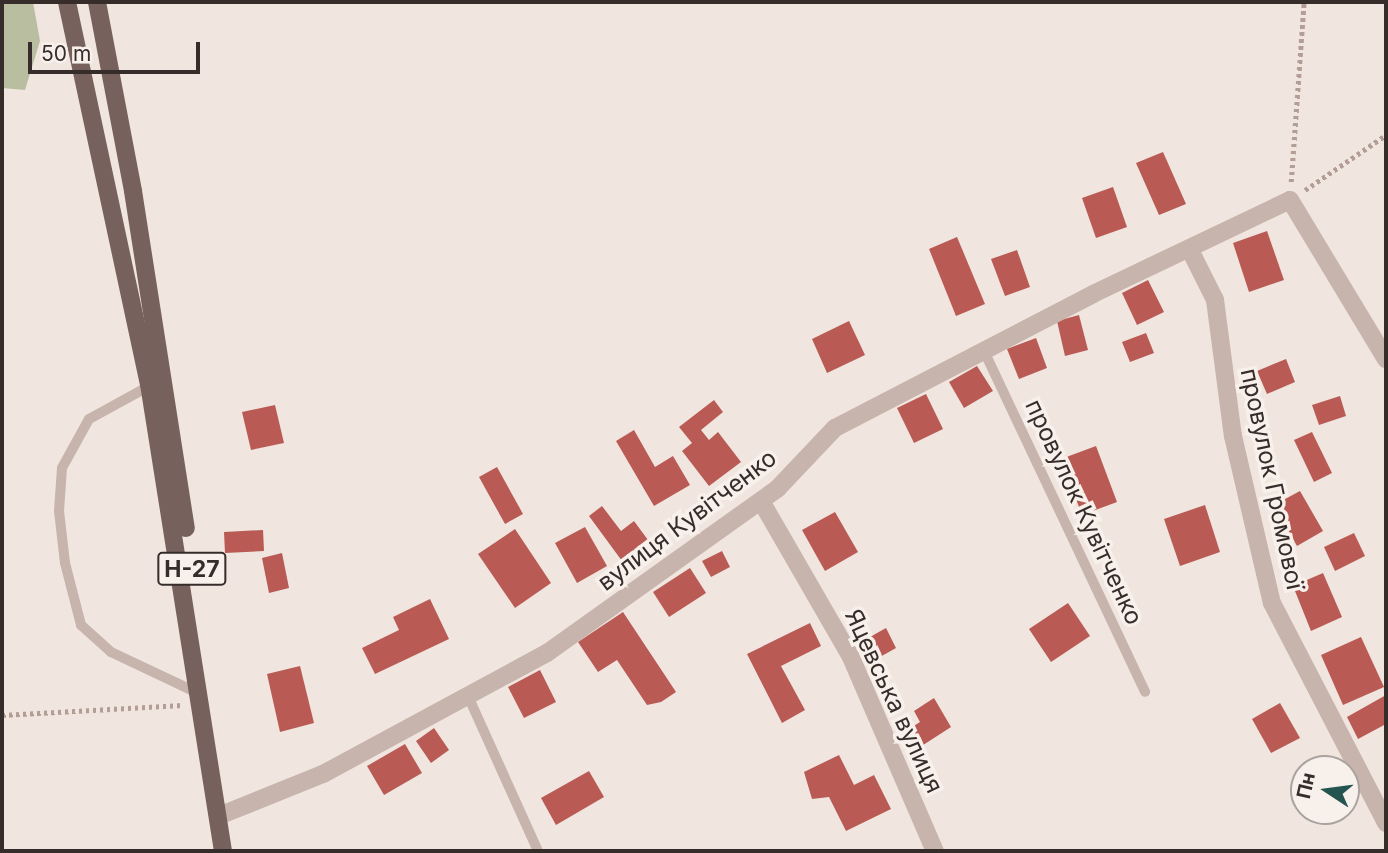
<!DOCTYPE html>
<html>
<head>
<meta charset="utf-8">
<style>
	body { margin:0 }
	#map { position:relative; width:1388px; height:853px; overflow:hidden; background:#f0e5df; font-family:Inter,sans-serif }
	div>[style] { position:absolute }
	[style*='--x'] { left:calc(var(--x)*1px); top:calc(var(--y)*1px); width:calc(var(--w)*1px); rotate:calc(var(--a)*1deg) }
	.green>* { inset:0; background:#b9bea1 }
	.building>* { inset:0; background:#b95b54 }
	.path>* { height:4.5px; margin-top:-2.25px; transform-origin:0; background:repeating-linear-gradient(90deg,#b39e96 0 3.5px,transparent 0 7px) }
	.service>* { height:10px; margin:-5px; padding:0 5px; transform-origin:5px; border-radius:5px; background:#c7b4ac }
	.minor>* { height:18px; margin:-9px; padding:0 9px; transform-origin:9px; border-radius:9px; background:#c7b4ac }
	.primary>* { height:18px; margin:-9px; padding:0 9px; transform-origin:9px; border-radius:9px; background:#76615d }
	span { translate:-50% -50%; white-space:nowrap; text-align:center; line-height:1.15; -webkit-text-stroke:7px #f8f0eb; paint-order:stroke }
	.shield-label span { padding:2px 5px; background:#f8f0eb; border:2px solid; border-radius:5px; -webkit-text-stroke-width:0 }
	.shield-label { font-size:23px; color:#362c2a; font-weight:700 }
	.street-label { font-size:24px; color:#362c2a }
	.frame { position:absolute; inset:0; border:4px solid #362c2a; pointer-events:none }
	.north { position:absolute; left:1290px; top:755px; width:70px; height:70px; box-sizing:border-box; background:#f8f0eb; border:2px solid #aaa29e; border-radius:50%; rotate:283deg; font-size:19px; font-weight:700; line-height:28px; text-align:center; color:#362c2a }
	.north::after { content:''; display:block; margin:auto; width:24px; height:32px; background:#24544f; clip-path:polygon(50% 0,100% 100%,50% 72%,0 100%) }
	.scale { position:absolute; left:28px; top:42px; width:172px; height:32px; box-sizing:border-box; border:4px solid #362c2a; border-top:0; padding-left:9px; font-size:21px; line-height:24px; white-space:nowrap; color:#362c2a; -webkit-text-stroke:5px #f8f0eb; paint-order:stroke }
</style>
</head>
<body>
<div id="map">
	<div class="green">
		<div style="clip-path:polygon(2px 2px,33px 2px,40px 41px,25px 90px,2px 88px)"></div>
	</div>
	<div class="building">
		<div style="clip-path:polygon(1163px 152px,1186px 204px,1159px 215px,1136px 163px)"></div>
		<div style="clip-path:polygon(1113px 187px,1127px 227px,1096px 238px,1082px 198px)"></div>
		<div style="clip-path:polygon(1267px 231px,1284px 280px,1249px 292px,1233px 243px)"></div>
		<div style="clip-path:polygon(957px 237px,985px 304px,956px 316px,929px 249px)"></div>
		<div style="clip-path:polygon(1017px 250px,1030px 287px,1005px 296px,991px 259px)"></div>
		<div style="clip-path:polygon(1148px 280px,1164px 312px,1137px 325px,1122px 293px)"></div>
		<div style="clip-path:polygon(1079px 315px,1088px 350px,1065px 356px,1057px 321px)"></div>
		<div style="clip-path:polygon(849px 321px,865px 355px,827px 373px,812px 339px)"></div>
		<div style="clip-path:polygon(1146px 333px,1154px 353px,1130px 362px,1122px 342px)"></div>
		<div style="clip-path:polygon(1036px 338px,1047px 368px,1019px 379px,1007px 349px)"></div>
		<div style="clip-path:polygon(1286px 359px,1295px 382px,1267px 394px,1257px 371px)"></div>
		<div style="clip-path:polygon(977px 366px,993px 391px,964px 408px,949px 382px)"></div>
		<div style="clip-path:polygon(926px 394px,943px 429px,914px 443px,897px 408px)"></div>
		<div style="clip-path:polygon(1340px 396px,1346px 416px,1319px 425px,1312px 405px)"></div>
		<div style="clip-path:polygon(714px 400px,723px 412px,701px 430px,709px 440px,718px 432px,741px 462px,709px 486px,682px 451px,692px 443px,679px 427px)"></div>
		<div style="clip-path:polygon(275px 405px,284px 443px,251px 450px,242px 412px)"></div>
		<div style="clip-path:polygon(634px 430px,655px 467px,673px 456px,690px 485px,654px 506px,616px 441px)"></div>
		<div style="clip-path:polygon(1312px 432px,1332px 473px,1314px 482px,1294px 440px)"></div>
		<div style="clip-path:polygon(1096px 446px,1117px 502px,1082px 515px,1061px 459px)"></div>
		<div style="clip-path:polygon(497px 467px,523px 514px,505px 524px,479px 477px)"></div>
		<div style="clip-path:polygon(1300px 491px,1323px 531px,1297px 546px,1274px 505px)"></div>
		<div style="clip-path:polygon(1205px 505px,1220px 552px,1180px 566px,1164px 519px)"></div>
		<div style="clip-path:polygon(602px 506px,621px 531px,634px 521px,648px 540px,622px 561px,589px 516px)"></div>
		<div style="clip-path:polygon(835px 512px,858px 552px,825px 571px,802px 530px)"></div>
		<div style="clip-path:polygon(585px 527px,607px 566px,577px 583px,555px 543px)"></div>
		<div style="clip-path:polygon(515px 529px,551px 583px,515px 608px,478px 554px)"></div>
		<div style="clip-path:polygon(263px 530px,264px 551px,225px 553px,224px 532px)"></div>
		<div style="clip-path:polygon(1354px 533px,1365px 556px,1335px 571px,1324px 547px)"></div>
		<div style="clip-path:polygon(722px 551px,730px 567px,711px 577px,702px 561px)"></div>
		<div style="clip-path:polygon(282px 553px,289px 588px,269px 593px,262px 558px)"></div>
		<div style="clip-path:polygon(690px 568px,706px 593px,669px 617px,653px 592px)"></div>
		<div style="clip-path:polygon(1323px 573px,1342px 617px,1311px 631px,1293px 586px)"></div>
		<div style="clip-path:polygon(430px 599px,449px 639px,375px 674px,362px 648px,399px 630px,393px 617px)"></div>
		<div style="clip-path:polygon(1068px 603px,1090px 636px,1051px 662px,1029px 629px)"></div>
		<div style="clip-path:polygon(623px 612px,676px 692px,661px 702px,647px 705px,617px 660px,598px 672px,578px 642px)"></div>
		<div style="clip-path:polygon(810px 623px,821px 646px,781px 666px,805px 710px,782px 723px,747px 654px)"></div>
		<div style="clip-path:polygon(886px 628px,896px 648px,871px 662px,861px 642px)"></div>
		<div style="clip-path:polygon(1361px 637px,1384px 687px,1343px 705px,1321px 655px)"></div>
		<div style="clip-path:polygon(300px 666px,314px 723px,280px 732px,267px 674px)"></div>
		<div style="clip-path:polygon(540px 670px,556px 702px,524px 718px,508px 687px)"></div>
		<div style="clip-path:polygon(1386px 695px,1386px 724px,1358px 739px,1347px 717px)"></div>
		<div style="clip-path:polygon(934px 698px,951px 727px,917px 749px,906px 731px,920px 722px,914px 711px)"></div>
		<div style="clip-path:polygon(1280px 703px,1300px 738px,1271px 753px,1252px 719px)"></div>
		<div style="clip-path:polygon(434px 728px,449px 750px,431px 763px,416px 741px)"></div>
		<div style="clip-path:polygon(405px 744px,422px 773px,384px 795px,367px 766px)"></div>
		<div style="clip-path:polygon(839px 755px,854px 785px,874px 775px,891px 809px,846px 831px,829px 797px,812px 799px,804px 772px)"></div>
		<div style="clip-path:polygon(589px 771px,604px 797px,556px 825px,541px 798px)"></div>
	</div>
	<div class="path">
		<div style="--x:1291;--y:182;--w:180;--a:-85.9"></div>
		<div style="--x:1305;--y:190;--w:98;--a:-34.2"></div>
		<div style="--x:2;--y:715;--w:181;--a:-3.2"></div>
	</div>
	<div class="service">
		<div style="--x:984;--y:351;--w:377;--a:64.7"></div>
		<div style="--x:153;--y:384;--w:73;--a:151.3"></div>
		<div style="--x:89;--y:419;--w:56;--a:118.9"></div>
		<div style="--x:62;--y:468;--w:43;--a:94"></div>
		<div style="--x:59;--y:511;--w:52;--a:83.4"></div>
		<div style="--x:65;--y:563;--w:64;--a:75.5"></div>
		<div style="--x:81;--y:625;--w:40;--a:42"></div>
		<div style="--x:111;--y:652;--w:98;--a:25.3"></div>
		<div style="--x:468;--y:696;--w:170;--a:65.7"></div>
	</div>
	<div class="minor">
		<div style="--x:1190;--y:250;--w:56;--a:63.4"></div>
		<div style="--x:1215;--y:300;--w:137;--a:82.5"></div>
		<div style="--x:1233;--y:436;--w:171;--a:76.9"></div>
		<div style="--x:1272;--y:603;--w:248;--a:62.6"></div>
		<div style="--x:761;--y:501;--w:178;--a:60"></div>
		<div style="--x:850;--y:655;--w:214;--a:66.6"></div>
		<div style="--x:221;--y:815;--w:110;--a:-21.9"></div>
		<div style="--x:323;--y:774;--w:255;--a:-28.4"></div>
		<div style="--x:547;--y:653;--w:284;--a:-35.5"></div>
		<div style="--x:778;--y:488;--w:83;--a:-46.5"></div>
		<div style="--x:835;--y:428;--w:291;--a:-27.4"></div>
		<div style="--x:1093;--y:294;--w:218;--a:-25.5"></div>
		<div style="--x:1290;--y:200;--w:186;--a:58.9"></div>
	</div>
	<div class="primary">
		<div style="--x:67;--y:2;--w:391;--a:77.9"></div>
		<div style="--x:149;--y:384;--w:473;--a:81"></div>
		<div style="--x:97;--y:2;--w:192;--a:79.2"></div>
		<div style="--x:133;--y:191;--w:341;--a:81.1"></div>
	</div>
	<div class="shield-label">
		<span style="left:192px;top:569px">Н-27</span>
	</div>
	<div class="street-label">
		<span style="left:1272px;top:479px;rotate:78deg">провулок Громової</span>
		<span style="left:1084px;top:512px;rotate:65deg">провулок Кувітченко</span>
		<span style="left:687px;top:520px;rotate:-37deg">вулиця Кувітченко</span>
		<span style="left:894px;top:701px;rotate:65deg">Яцевська вулиця</span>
	</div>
	<div class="frame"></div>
	<div class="north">Пн</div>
	<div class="scale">50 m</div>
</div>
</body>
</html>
